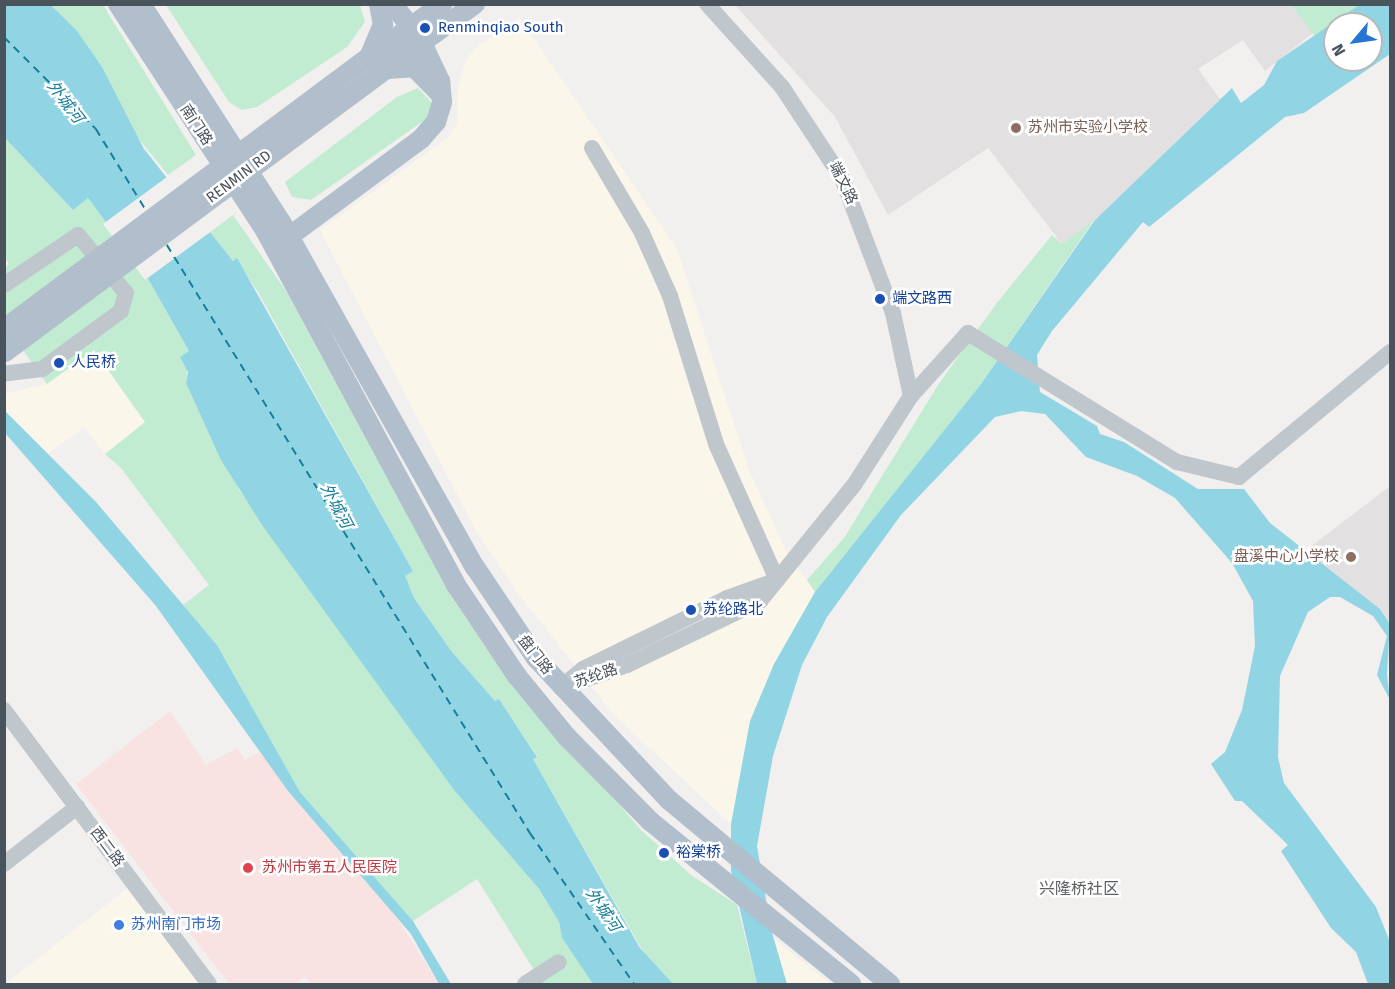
<!DOCTYPE html>
<html>
<head>
<meta charset="utf-8">
<style>
	body { margin:0 }
	#map { position:relative; width:1395px; height:989px; overflow:hidden; background:#f2efef; font-family:"Fira Sans","Noto Sans SC",sans-serif }
	div>[style] { position:absolute }
	[style*='--x'] { left:calc(var(--x)*1px); top:calc(var(--y)*1px); width:calc(var(--w)*1px); rotate:calc(var(--a)*1deg) }
	.commercial>* { inset:0; background:#fbf6ea }
	.education>* { inset:0; background:#e2e0e0 }
	.medical>* { inset:0; background:#f9e3e2 }
	.green>* { inset:0; background:#c1ecd1 }
	.water>* { inset:0; background:#91d5e5 }
	.pier>* { inset:0; background:#f2efef }
	.ferry>* { height:1.5px; margin-top:-0.75px; transform-origin:0; background:repeating-linear-gradient(90deg,#177e99 0 8px,transparent 0 14px) }
	.minor>* { height:16px; margin:-8px; padding:0 8px; transform-origin:8px; border-radius:8px; background:#bfc7cd }
	.major>* { height:20px; margin:-10px; padding:0 10px; transform-origin:10px; border-radius:10px; background:#b1bfcc }
	.major-bridge>* { height:20px; margin:-10px; padding:0 10px; transform-origin:10px; border-radius:10px; background:#b1bfcc }
	.dots>* { width:16px; height:16px; translate:-50% -50%; box-sizing:border-box; border:3px solid #fff; border-radius:50% }
	span { translate:-50% -50%; white-space:nowrap; text-align:center; line-height:1.15; -webkit-text-stroke:5px #fff; paint-order:stroke }
	.transit-label { font-size:15px; color:#164399 }
	.left { translate:0 -50%; text-align:left }
	.street-label { font-size:15px; color:#49535b }
	.education-label { font-size:15px; color:#785e54 }
	.right { translate:-100% -50%; text-align:right }
	.health-label { font-size:15px; color:#be3a42 }
	.shop-label { font-size:15px; color:#366cbe }
	.water-label { font-size:16px; color:#177e99; font-style:italic }
	.neighbourhood-label { font-size:16px; color:#5c6064 }
	.frame { position:absolute; inset:0; border:6px solid #49535b; pointer-events:none }
	.north { position:absolute; left:1323px; top:12px; width:60px; height:60px; box-sizing:border-box; background:#fff; border:2px solid #b6babd; border-radius:50%; rotate:241deg; font-size:16px; font-weight:700; line-height:24px; text-align:center; color:#49535b }
	.north::after { content:''; display:block; margin:auto; width:21px; height:27px; background:#2774d4; clip-path:polygon(50% 0,100% 100%,50% 72%,0 100%) }
</style>
</head>
<body>
<div id="map">
	<div class="commercial">
		<div style="clip-path:polygon(520px 18px,677px 249px,749px 470px,787px 553px,815px 592px,774px 664px,750px 721px,731px 824px,614px 715px,517px 592px,476px 531px,320px 230px,447px 138px,457px 124px,458px 87px,466px 60px,479px 45px)"></div>
		<div style="clip-path:polygon(94px 350px,145px 423px,105px 454px,84px 427px,48px 454px,5px 411px,4px 394px,47px 384px)"></div>
		<div style="clip-path:polygon(130px 886px,204px 984px,5px 984px)"></div>
		<div style="clip-path:polygon(772px 936px,784px 947px,830px 984px,787px 984px)"></div>
	</div>
	<div class="education">
		<div style="clip-path:polygon(1292px 4px,1313px 33px,1265px 71px,1243px 40px,1198px 69px,1220px 99px,1095px 220px,1062px 244px,988px 148px,888px 215px,835px 117px,735px 5px)"></div>
		<div style="clip-path:polygon(1390px 486px,1390px 624px,1380px 609px,1305px 551px)"></div>
	</div>
	<div class="medical">
		<div style="clip-path:polygon(170px 711px,206px 765px,237px 748px,245px 760px,261px 752px,253px 738px,288px 791px,387px 902px,439px 984px,311px 984px,305px 977px,295px 984px,229px 984px,76px 784px)"></div>
	</div>
	<div class="green">
		<div style="clip-path:polygon(52px 5px,103px 5px,196px 155px,168px 175px,131px 129px,102px 67px)"></div>
		<div style="clip-path:polygon(166px 5px,360px 5px,365px 22px,347px 47px,257px 107px,242px 110px,229px 102px)"></div>
		<div style="clip-path:polygon(1292px 5px,1359px 5px,1316px 38px)"></div>
		<div style="clip-path:polygon(418px 88px,432px 103px,426px 119px,311px 200px,292px 197px,285px 182px,397px 97px)"></div>
		<div style="clip-path:polygon(5px 138px,73px 210px,88px 197px,147px 277px,189px 351px,186px 383px,239px 490px,454px 790px,539px 889px,559px 922px,562px 938px,593px 984px,534px 984px,536px 973px,477px 879px,413px 921px,300px 792px,217px 645px,183px 605px,209px 585px,121px 468px,105px 454px,145px 422px,94px 350px,47px 384px,5px 325px,5px 268px,9px 264px,5px 258px)"></div>
		<div style="clip-path:polygon(233px 215px,286px 291px,451px 596px,490px 654px,641px 830px,691px 875px,737px 905px,757px 984px,673px 984px,648px 960px,533px 759px,537px 756px,499px 699px,495px 701px,452px 652px,414px 598px,404px 576px,413px 571px,258px 292px,236px 259px,233px 261px,210px 232px)"></div>
		<div style="clip-path:polygon(1094px 220px,981px 384px,815px 592px,807px 580px,844px 538px,938px 385px,996px 304px,1052px 235px,1062px 244px)"></div>
	</div>
	<div class="water">
		<div style="clip-path:polygon(5px 5px,51px 5px,77px 31px,102px 67px,144px 149px,233px 261px,237px 258px,413px 571px,405px 576px,414px 598px,452px 652px,495px 701px,499px 699px,537px 757px,533px 759px,640px 948px,673px 984px,593px 984px,562px 938px,559px 922px,539px 889px,454px 790px,262px 525px,221px 460px,186px 383px,188px 372px,180px 357px,189px 351px,147px 277px,88px 198px,73px 210px,5px 138px)"></div>
		<div style="clip-path:polygon(evenodd,1359px 5px,1390px 5px,1390px 54px,1304px 113px,1285px 117px,1149px 227px,1143px 222px,1052px 331px,1037px 355px,1040px 392px,1097px 426px,1100px 434px,1124px 442px,1198px 489px,1244px 489px,1270px 523px,1380px 609px,1390px 624px,1387px 674px,1390px 700px,1377px 675px,1387px 636px,1373px 616px,1340px 597px,1330px 597px,1308px 612px,1280px 676px,1278px 757px,1284px 783px,1376px 907px,1390px 942px,1390px 984px,1368px 984px,1356px 952px,1331px 928px,1281px 851px,1288px 845px,1242px 801px,1235px 801px,1211px 764px,1225px 752px,1242px 710px,1255px 646px,1253px 601px,1232px 563px,1175px 498px,1137px 476px,1086px 457px,1045px 414px,1021px 411px,995px 417px,901px 515px,827px 617px,802px 665px,773px 756px,757px 846px,771px 929px,787px 984px,757px 984px,731px 871px,731px 824px,750px 721px,774px 664px,815px 592px,981px 384px,1095px 220px,1232px 88px,1241px 103px,1264px 85px,1277px 61px,1359px 5px,1335px 24px,1371px 24px,1371px 60px,1335px 60px,1335px 24px)"></div>
		<div style="clip-path:polygon(5px 411px,96px 502px,217px 645px,300px 792px,413px 921px,451px 984px,439px 984px,411px 934px,288px 791px,156px 606px,5px 433px)"></div>
	</div>
	<div class="pier">
		<div style="clip-path:polygon(171px 174px,213px 230px,145px 280px,103px 224px)"></div>
	</div>
	<div class="ferry">
		<div style="--x:4;--y:37;--w:130;--a:45"></div>
		<div style="--x:96;--y:129;--w:97;--a:58.4"></div>
		<div style="--x:167;--y:245;--w:691;--a:58.31"></div>
		<div style="--x:530;--y:833;--w:183;--a:55.4"></div>
	</div>
	<div class="minor">
		<div style="--x:707;--y:4;--w:112;--a:47.9"></div>
		<div style="--x:782;--y:87;--w:109;--a:56.6"></div>
		<div style="--x:842;--y:178;--w:144;--a:69.3"></div>
		<div style="--x:893;--y:313;--w:85;--a:77.8"></div>
		<div style="--x:592;--y:148;--w:99;--a:59.5"></div>
		<div style="--x:642;--y:233;--w:69;--a:66"></div>
		<div style="--x:670;--y:296;--w:155;--a:72.7"></div>
		<div style="--x:716;--y:444;--w:149;--a:65.8"></div>
		<div style="--x:4;--y:285;--w:89;--a:-34"></div>
		<div style="--x:78;--y:235;--w:75;--a:50.4"></div>
		<div style="--x:126;--y:293;--w:19;--a:106"></div>
		<div style="--x:121;--y:311;--w:98;--a:143.7"></div>
		<div style="--x:42;--y:369;--w:38;--a:173"></div>
		<div style="--x:564;--y:685;--w:25;--a:-40"></div>
		<div style="--x:583;--y:669;--w:161;--a:-26.2"></div>
		<div style="--x:727;--y:598;--w:53;--a:-19.8"></div>
		<div style="--x:561;--y:688;--w:70;--a:-19.2"></div>
		<div style="--x:627;--y:665;--w:148;--a:-25.7"></div>
		<div style="--x:760;--y:601;--w:149;--a:-51"></div>
		<div style="--x:854;--y:485;--w:106;--a:-57.4"></div>
		<div style="--x:911;--y:396;--w:85;--a:-47.9"></div>
		<div style="--x:968;--y:333;--w:246;--a:31.7"></div>
		<div style="--x:1177;--y:462;--w:64;--a:13.6"></div>
		<div style="--x:1239;--y:477;--w:196;--a:-39.6"></div>
		<div style="--x:4;--y:710;--w:342;--a:53.2"></div>
		<div style="--x:4;--y:864;--w:93;--a:-38"></div>
		<div style="--x:525;--y:984;--w:40;--a:-32.9"></div>
	</div>
	<div class="major">
		<div style="--x:118;--y:4;--w:272;--a:57"></div>
		<div style="--x:266;--y:232;--w:401;--a:61.7"></div>
		<div style="--x:456;--y:585;--w:110;--a:56.2"></div>
		<div style="--x:517;--y:676;--w:79;--a:50.7"></div>
		<div style="--x:567;--y:737;--w:118;--a:45.3"></div>
		<div style="--x:650;--y:821;--w:259;--a:39"></div>
		<div style="--x:141;--y:4;--w:259;--a:57.3"></div>
		<div style="--x:281;--y:222;--w:396;--a:60.7"></div>
		<div style="--x:475;--y:567;--w:110;--a:56.2"></div>
		<div style="--x:536;--y:658;--w:195;--a:46.9"></div>
		<div style="--x:669;--y:800;--w:288;--a:39.8"></div>
		<div style="--x:392;--y:4;--w:30;--a:50"></div>
		<div style="--x:370;--y:55;--w:33;--a:-67"></div>
		<div style="--x:383;--y:25;--w:21;--a:-101"></div>
		<div style="--x:368;--y:58;--w:92;--a:-36.1"></div>
		<div style="--x:388;--y:69;--w:26;--a:-4"></div>
		<div style="--x:414;--y:67;--w:36;--a:46"></div>
		<div style="--x:383;--y:71;--w:114;--a:-36.1"></div>
		<div style="--x:279;--y:244;--w:177;--a:-36.5"></div>
		<div style="--x:421;--y:139;--w:23;--a:-49"></div>
		<div style="--x:436;--y:122;--w:21;--a:-73"></div>
		<div style="--x:442;--y:102;--w:21;--a:-95"></div>
		<div style="--x:440;--y:81;--w:42;--a:-115.3"></div>
	</div>
	<div class="major-bridge">
		<div style="--x:4;--y:329;--w:454;--a:-36.7"></div>
		<div style="--x:5;--y:352;--w:471;--a:-36.6"></div>
	</div>
	<div class="dots">
		<div style="left:425px;top:28px;background:#1a4fb4"></div>
		<div style="left:1016px;top:128px;background:#8d6e63"></div>
		<div style="left:880px;top:299px;background:#1a4fb4"></div>
		<div style="left:59px;top:363px;background:#1a4fb4"></div>
		<div style="left:1351px;top:557px;background:#8d6e63"></div>
		<div style="left:691px;top:610px;background:#1a4fb4"></div>
		<div style="left:664px;top:853px;background:#1a4fb4"></div>
		<div style="left:248px;top:868px;background:#e0444e"></div>
		<div style="left:119px;top:925px;background:#3f7fe0"></div>
	</div>
	<div class="transit-label">
		<span class="left" style="left:438px;top:28px">Renminqiao South</span>
		<span class="left" style="left:892px;top:299px">端文路西</span>
		<span class="left" style="left:71px;top:363px">人民桥</span>
		<span class="left" style="left:703px;top:610px">苏纶路北</span>
		<span class="left" style="left:676px;top:853px">裕棠桥</span>
	</div>
	<div class="street-label">
		<span style="left:196px;top:125px;rotate:57deg">南门路</span>
		<span style="left:239px;top:177px;rotate:-37deg">RENMIN RD</span>
		<span style="left:843px;top:183px;rotate:64deg">端文路</span>
		<span style="left:535px;top:655px;rotate:52deg">盘门路</span>
		<span style="left:596px;top:676px;rotate:-19deg">苏纶路</span>
		<span style="left:107px;top:847px;rotate:53deg">西二路</span>
	</div>
	<div class="education-label">
		<span class="left" style="left:1028px;top:128px">苏州市实验小学校</span>
		<span class="right" style="left:1339px;top:557px">盘溪中心小学校</span>
	</div>
	<div class="health-label">
		<span class="left" style="left:262px;top:868px">苏州市第五人民医院</span>
	</div>
	<div class="shop-label">
		<span class="left" style="left:131px;top:925px">苏州南门市场</span>
	</div>
	<div class="water-label">
		<span style="left:65px;top:102px;rotate:53deg">外城河</span>
		<span style="left:336px;top:506px;rotate:62deg">外城河</span>
		<span style="left:603px;top:910px;rotate:56deg">外城河</span>
	</div>
	<div class="neighbourhood-label">
		<span style="left:1079px;top:889px">兴隆桥社区</span>
	</div>
	<div class="frame"></div>
	<div class="north">N</div>
</div>
</body>
</html>
